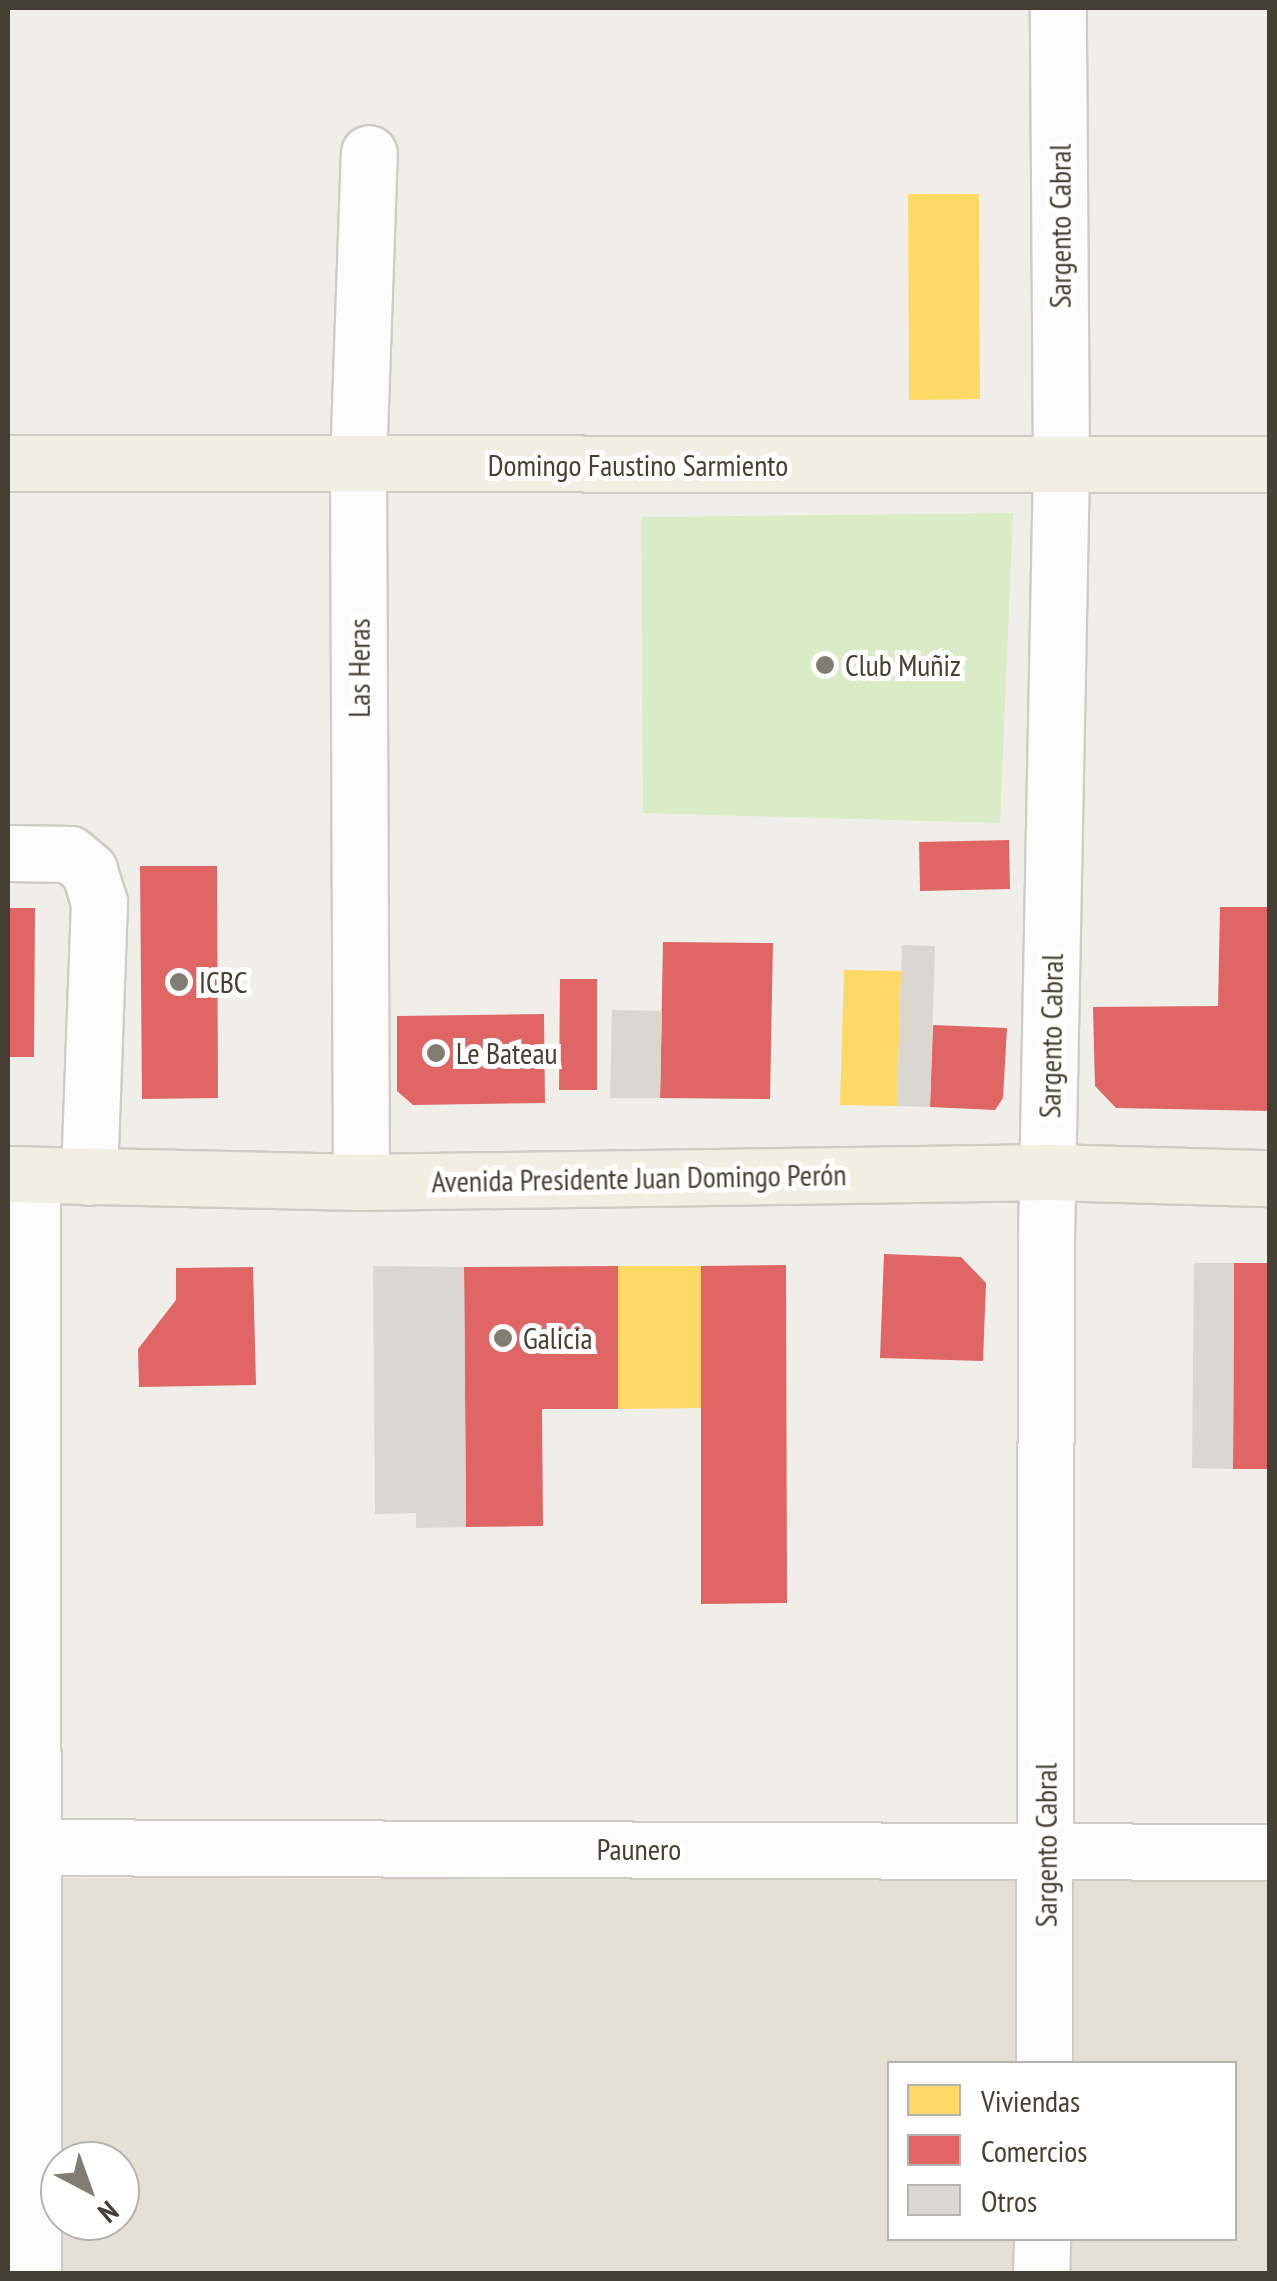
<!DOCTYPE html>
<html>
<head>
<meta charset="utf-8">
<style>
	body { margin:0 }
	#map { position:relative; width:1277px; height:2281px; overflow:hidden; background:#f0eee8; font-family:"PT Sans Narrow",sans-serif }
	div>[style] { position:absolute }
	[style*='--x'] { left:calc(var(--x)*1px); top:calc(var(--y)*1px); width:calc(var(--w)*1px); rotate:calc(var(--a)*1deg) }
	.residential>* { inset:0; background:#e4e1d4 }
	.green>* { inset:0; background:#d9ecc5 }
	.homes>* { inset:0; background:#ffd966 }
	.shops>* { inset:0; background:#e06666 }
	.building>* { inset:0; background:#d9d7d0 }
	.roads { filter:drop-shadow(2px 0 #ceccc5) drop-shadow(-2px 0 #ceccc5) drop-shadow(0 2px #ceccc5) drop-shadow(0 -2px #ceccc5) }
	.minor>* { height:55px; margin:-27.5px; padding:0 27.5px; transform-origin:27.5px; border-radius:27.5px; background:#fdfcfc }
	.major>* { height:55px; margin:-27.5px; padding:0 27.5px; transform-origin:27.5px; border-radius:27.5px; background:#f1eee2 }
	.dots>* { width:28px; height:28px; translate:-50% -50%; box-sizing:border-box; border:5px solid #fff; border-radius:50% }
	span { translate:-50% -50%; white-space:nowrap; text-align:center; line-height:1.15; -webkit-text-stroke:10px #fff; paint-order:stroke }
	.street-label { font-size:30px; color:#454033 }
	.poi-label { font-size:30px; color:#454033 }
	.left { translate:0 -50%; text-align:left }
	.frame { position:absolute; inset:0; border:10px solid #454033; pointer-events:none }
	.legend { position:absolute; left:887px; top:2061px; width:350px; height:180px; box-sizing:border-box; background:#fff; border:2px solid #b5b3ad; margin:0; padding:12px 18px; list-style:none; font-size:30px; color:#454033 }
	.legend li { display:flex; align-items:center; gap:20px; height:50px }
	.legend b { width:50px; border:2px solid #b5b3ad }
	.north { position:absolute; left:40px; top:2141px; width:100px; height:100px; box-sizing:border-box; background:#fff; border:2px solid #b5b3ad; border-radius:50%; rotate:139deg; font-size:28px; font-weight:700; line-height:40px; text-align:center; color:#454033 }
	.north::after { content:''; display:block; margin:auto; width:35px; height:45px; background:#817d72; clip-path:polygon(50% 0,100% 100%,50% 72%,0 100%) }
</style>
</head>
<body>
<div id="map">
	<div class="residential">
		<div style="clip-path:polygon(evenodd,8px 1878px,1269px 1881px,1269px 2273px,8px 2274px,8px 1878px,890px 2064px,1234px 2064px,1234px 2238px,890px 2238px,890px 2064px,8px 1878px,60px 2161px,120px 2161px,120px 2221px,60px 2221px,60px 2161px)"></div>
	</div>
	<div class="green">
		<div style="clip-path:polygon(1013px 513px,1000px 823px,643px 813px,641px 517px)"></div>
	</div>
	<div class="homes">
		<div style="clip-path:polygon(908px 194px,979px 194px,980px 399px,909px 400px)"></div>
		<div style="clip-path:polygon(844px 970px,901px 971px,897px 1106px,840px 1105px)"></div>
		<div style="clip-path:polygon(618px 1266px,701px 1266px,701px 1408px,618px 1409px)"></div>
	</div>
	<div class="shops">
		<div style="clip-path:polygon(1009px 840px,1010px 889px,920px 891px,919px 842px)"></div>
		<div style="clip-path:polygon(140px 866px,217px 866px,218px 1098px,142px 1099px)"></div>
		<div style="clip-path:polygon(1220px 907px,1270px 907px,1270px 1111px,1116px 1108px,1095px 1086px,1093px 1007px,1218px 1006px)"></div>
		<div style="clip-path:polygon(8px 908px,35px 908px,34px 1057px,8px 1057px)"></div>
		<div style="clip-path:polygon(663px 942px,773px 943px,770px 1099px,660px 1098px)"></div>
		<div style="clip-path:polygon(560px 979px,597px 979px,597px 1090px,559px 1090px)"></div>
		<div style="clip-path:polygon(544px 1014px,545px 1103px,413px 1105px,397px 1091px,397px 1016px)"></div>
		<div style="clip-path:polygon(933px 1025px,1007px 1028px,1003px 1098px,995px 1110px,930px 1107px)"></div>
		<div style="clip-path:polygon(884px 1254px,961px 1257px,986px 1283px,983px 1361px,880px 1358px)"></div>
		<div style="clip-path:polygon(1234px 1263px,1270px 1263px,1270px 1469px,1233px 1469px)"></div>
		<div style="clip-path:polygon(786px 1265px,787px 1603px,701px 1604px,701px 1266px)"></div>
		<div style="clip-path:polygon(618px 1266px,618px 1409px,542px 1409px,543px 1526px,466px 1527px,464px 1267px)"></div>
		<div style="clip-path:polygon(253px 1267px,256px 1385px,139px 1387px,138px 1349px,176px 1300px,176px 1268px)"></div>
	</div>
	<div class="building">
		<div style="clip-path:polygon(902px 945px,935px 946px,930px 1107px,897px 1106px)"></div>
		<div style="clip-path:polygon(612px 1010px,662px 1011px,660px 1098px,610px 1098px)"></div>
		<div style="clip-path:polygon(1194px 1263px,1234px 1263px,1233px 1469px,1192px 1468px)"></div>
		<div style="clip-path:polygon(373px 1266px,464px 1267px,466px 1527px,416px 1528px,416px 1513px,375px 1514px)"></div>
	</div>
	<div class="roads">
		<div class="minor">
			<div style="--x:8;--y:853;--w:62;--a:0.9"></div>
			<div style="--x:70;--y:854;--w:25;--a:40"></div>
			<div style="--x:89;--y:870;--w:34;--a:73"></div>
			<div style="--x:99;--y:902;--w:275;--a:92.1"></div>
			<div style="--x:32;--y:1175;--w:1099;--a:89.95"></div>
			<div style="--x:361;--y:1182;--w:719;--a:-90.24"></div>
			<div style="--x:358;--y:463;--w:310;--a:-88"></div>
			<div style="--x:8;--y:1847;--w:1262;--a:0.23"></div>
			<div style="--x:1044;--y:2064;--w:825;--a:-89.86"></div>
			<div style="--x:1046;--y:1239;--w:774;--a:-88.89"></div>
			<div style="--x:1061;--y:465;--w:457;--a:-90.4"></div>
			<div style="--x:1041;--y:2274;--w:36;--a:-88"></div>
		</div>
		<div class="major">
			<div style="--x:8;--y:463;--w:1262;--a:0.05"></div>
			<div style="--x:8;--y:1174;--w:353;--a:1.3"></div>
			<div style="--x:361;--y:1182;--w:688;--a:-0.83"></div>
			<div style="--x:1049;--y:1172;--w:221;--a:1.6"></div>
		</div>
	</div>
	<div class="dots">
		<div style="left:825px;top:665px;background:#817d72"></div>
		<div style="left:179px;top:982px;background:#817d72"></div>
		<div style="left:436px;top:1053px;background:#817d72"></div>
		<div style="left:503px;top:1338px;background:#817d72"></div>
	</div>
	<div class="street-label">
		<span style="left:1060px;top:226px;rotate:-90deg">Sargento Cabral</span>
		<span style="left:638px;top:465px">Domingo Faustino Sarmiento</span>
		<span style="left:359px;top:668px;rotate:-90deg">Las Heras</span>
		<span style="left:1051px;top:1036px;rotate:-89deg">Sargento Cabral</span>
		<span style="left:639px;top:1178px;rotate:-1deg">Avenida Presidente Juan Domingo Perón</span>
		<span style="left:1046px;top:1845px;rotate:-90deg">Sargento Cabral</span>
		<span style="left:639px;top:1849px">Paunero</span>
	</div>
	<div class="poi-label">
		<span class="left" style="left:845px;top:665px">Club Muñiz</span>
		<span class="left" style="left:199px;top:982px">ICBC</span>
		<span class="left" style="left:456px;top:1053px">Le Bateau</span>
		<span class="left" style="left:523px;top:1338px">Galicia</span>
	</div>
	<div class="frame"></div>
	<ul class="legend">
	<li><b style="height:28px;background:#ffd966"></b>Viviendas</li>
	<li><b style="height:28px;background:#e06666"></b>Comercios</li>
	<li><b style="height:28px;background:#d9d7d0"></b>Otros</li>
	</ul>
	<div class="north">N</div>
</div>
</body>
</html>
